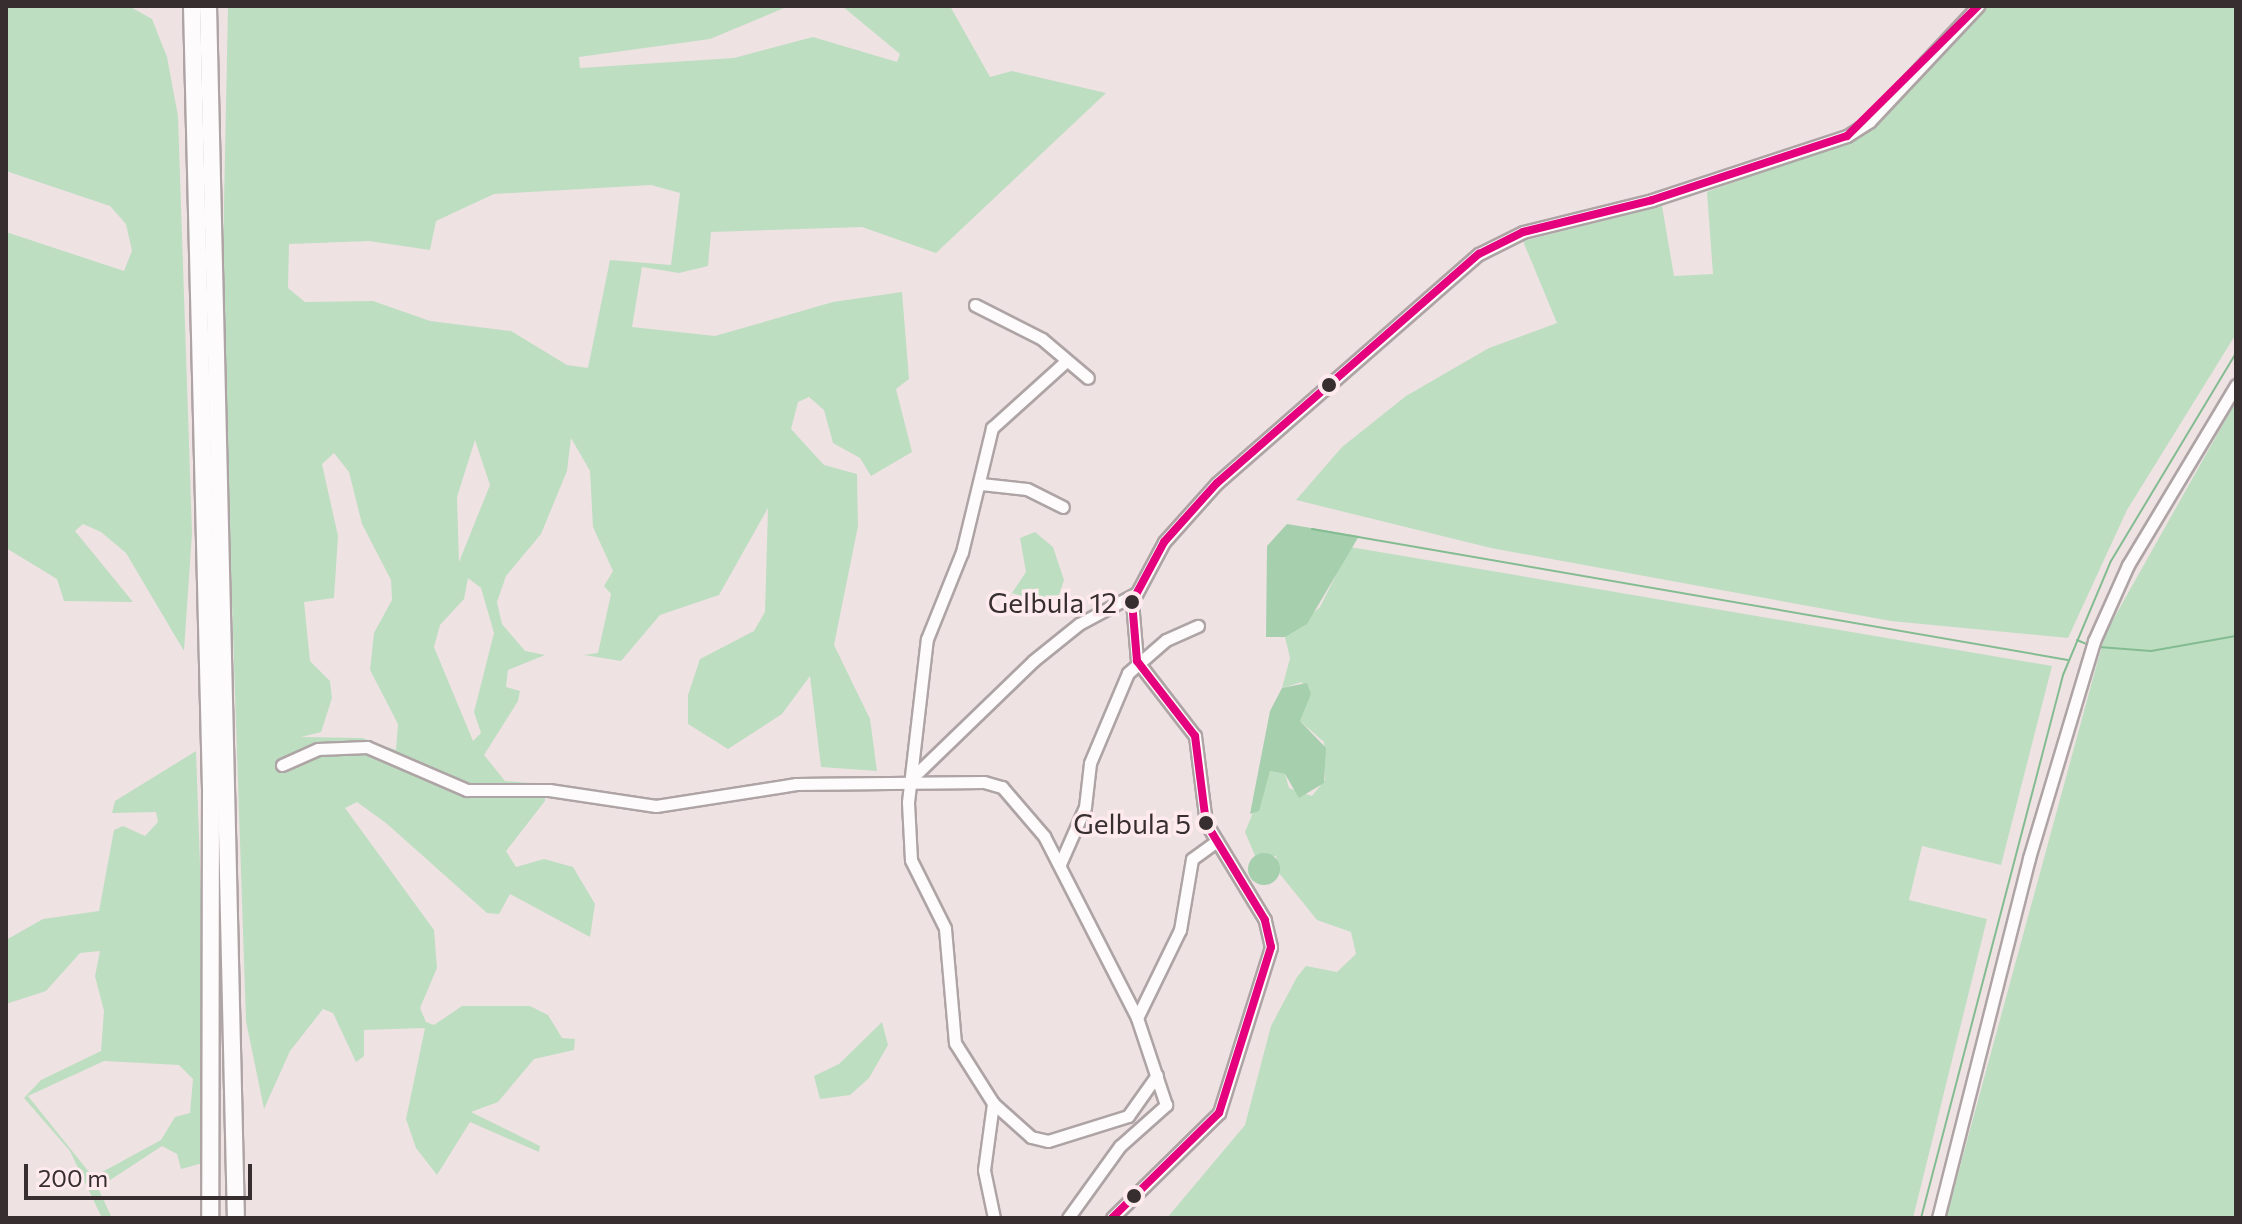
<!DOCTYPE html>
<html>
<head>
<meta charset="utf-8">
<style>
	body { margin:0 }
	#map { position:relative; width:2242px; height:1224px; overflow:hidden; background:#efe2e3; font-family:Commissioner,sans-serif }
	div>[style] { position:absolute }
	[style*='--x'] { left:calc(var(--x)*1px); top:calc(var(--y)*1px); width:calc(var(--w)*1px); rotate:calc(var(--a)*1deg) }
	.green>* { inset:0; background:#bedec2 }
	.forest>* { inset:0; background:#a6cfae }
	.round { border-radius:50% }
	.stream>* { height:2px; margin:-1px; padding:0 1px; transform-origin:1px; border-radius:1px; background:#84bc92 }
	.roads { filter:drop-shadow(2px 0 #aea4a5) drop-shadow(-2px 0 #aea4a5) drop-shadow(0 2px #aea4a5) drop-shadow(0 -2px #aea4a5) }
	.minor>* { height:11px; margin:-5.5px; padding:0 5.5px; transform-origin:5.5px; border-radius:5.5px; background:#fdfbfb }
	.highway>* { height:16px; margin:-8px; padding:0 8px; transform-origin:8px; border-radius:8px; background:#fdfbfb }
	.bus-1>* { height:8px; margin:-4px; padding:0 4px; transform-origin:4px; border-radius:4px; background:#e5007d }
	.dots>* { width:22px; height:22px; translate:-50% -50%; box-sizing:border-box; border:4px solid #ffebed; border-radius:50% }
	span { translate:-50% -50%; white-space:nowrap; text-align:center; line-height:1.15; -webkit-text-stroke:7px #ffebed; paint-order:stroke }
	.bus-label { font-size:28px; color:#372e2f }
	.right { translate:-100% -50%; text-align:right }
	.frame { position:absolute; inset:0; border:8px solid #372e2f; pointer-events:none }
	.scale { position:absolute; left:24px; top:1164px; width:228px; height:36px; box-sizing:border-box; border:4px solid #372e2f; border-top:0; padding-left:10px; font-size:24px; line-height:28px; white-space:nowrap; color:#372e2f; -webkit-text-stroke:6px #ffebed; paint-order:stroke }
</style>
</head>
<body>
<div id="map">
	<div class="green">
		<div style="clip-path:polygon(6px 6px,129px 6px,152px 19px,167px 57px,178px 116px,192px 533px,184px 651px,126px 553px,101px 532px,83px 524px,75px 531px,133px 602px,64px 601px,57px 579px,6px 548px,6px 232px,124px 271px,132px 251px,126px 224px,110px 206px,6px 171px)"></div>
		<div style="clip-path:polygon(evenodd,228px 6px,789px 6px,710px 39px,579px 57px,580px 68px,734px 58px,813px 37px,897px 62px,900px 54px,842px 6px,950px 6px,990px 77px,1012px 71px,1106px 93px,936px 253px,862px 227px,711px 232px,708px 266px,679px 273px,642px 267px,632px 327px,715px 336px,833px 302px,902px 292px,909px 379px,896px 389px,912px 452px,871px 476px,860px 458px,833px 443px,824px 410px,809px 397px,798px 402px,791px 429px,824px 465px,857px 474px,858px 526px,834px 645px,870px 719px,877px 771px,821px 767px,810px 676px,782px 714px,728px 749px,688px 724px,688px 695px,700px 659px,754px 631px,765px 612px,768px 508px,719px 595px,660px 615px,621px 661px,584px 655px,598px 653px,611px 594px,604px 586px,613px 571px,593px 527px,590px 471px,571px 438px,567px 471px,541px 534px,506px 576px,497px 602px,502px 624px,525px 651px,545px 655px,508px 670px,506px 687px,520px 691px,518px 701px,484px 755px,505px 781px,545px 784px,545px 801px,506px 851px,516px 867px,544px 859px,573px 867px,595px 904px,590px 937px,510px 894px,499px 914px,487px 913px,386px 823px,357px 802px,345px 808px,434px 930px,437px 968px,420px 1008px,426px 1022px,434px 1025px,462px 1006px,530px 1006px,548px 1015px,562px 1038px,575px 1039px,574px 1050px,534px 1059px,498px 1102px,471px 1112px,540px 1146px,539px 1152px,470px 1122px,437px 1175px,416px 1148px,406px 1119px,425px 1028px,364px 1030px,364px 1056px,356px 1062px,333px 1013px,323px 1009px,290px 1051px,264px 1109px,246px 1021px,222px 304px,228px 6px,651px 185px,680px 193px,671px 265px,610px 260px,588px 368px,567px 365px,511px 331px,430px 321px,373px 301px,305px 302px,288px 288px,289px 244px,369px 241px,430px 250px,436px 221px,494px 194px,651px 185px,228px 6px,475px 440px,490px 485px,459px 562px,457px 497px,475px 440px,228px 6px,334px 453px,349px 472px,362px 524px,391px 580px,392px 600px,374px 633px,370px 670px,398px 724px,396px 750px,362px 738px,301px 737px,321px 732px,332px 698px,330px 681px,310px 661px,304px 602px,334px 598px,338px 536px,322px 464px,334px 453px,228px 6px,468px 578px,481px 588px,494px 633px,474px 712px,481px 733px,473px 741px,434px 647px,440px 625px,464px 599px,468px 578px)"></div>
		<div style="clip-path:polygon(1986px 6px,2236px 6px,2236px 334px,2127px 510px,2068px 638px,1891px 621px,1491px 548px,1296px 500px,1342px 447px,1406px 396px,1489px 348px,1557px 323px,1523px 241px,1662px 206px,1674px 276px,1713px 274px,1707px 192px,1866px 133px)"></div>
		<div style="clip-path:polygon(2236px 401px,2236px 1218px,1946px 1218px,2105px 634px)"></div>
		<div style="clip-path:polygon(1035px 532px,1053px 547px,1064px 580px,1059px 595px,1044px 602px,1012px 593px,1026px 572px,1020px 538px)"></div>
		<div style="clip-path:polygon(1350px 547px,2052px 666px,2001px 865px,1922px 846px,1909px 900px,1987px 919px,1913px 1218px,1167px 1218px,1245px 1125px,1271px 1026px,1297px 977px,1306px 966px,1337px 972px,1356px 954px,1351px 932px,1317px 920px,1279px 873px,1276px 856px,1256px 858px,1245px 832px,1270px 771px,1285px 774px,1289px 788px,1312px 796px,1325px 780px,1324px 742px,1300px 721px,1307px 697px,1302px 682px,1282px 688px,1290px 658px,1285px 637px,1320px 607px)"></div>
		<div style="clip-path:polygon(evenodd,196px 751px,210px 1146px,203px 1163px,181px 1169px,177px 1154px,162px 1146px,98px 1188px,112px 1218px,102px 1218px,70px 1151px,24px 1098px,41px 1080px,101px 1051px,104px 1011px,95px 976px,100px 951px,80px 953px,46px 991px,6px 1004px,6px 940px,43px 919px,99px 911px,114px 830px,123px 826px,145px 836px,158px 822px,156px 812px,112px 813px,115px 801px,196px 751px,104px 1061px,179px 1065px,193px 1079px,190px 1113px,175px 1117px,161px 1140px,93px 1177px,28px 1096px,104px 1061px)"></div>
		<div style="clip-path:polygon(882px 1022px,888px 1045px,869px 1078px,850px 1095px,820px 1099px,814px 1076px,839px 1064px)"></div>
	</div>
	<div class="forest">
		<div style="clip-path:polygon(1287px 524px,1359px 536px,1307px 624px,1285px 637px,1266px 637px,1267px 546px)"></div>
		<div style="clip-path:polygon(1307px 683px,1311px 694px,1300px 721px,1326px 748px,1324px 783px,1299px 798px,1285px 774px,1270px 771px,1259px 811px,1250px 814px,1270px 711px,1282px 688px)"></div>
		<div class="round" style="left:1248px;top:853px;width:32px;height:32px"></div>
	</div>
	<div class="stream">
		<div style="--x:1312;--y:529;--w:767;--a:9.83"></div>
		<div style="--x:2077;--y:640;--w:13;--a:23"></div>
		<div style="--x:2099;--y:647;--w:52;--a:4.4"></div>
		<div style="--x:2151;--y:651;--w:86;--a:-10"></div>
		<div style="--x:1921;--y:1218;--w:561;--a:-75.34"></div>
		<div style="--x:2063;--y:675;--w:124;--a:-67.2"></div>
		<div style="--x:2111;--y:561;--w:243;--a:-59"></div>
	</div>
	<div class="roads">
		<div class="minor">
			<div style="--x:975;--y:305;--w:75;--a:26.9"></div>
			<div style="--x:1042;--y:339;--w:60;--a:40.3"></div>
			<div style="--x:981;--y:484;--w:46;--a:6.2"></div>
			<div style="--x:1027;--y:489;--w:40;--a:26.6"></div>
			<div style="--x:282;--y:765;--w:39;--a:-24"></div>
			<div style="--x:318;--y:749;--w:49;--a:-2.3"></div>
			<div style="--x:367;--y:747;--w:109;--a:23.3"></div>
			<div style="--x:467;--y:790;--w:82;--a:0"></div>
			<div style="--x:549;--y:790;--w:108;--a:8.5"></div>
			<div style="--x:656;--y:806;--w:142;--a:-8.9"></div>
			<div style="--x:796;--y:784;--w:188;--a:-0.6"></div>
			<div style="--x:984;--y:782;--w:19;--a:16"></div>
			<div style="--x:1002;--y:787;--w:65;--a:49.4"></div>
			<div style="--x:1044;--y:836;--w:204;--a:62.9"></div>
			<div style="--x:911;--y:779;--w:170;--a:-44"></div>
			<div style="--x:1033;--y:661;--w:59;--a:-38.8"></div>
			<div style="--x:1079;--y:624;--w:64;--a:-28.2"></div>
			<div style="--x:1060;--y:864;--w:62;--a:-66.3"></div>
			<div style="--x:1085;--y:807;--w:44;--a:-83.5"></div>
			<div style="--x:1090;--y:763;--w:98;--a:-67.1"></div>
			<div style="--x:1128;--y:673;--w:50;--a:-41"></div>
			<div style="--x:1166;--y:640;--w:35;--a:-24"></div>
			<div style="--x:993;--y:1103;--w:51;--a:41.8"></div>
			<div style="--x:1031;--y:1137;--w:17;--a:13"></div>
			<div style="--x:1048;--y:1141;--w:84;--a:-17.4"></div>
			<div style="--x:1128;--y:1116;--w:50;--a:-54.7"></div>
			<div style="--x:994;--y:1218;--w:49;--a:-101.8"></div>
			<div style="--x:984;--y:1170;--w:68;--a:-82.3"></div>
			<div style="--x:993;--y:1103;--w:71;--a:-122.3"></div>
			<div style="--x:955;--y:1043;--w:115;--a:-95"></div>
			<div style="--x:945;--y:928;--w:76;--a:-116.6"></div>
			<div style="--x:911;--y:860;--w:58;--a:-93"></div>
			<div style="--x:908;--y:802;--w:164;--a:-83.4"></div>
			<div style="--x:927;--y:639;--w:94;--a:-68.1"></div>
			<div style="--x:962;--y:552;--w:128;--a:-76.4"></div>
			<div style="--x:992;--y:428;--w:98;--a:-42.1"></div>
			<div style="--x:1068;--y:1218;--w:89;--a:-54.2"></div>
			<div style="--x:1120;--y:1146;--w:62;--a:-41.7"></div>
			<div style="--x:1166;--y:1105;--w:92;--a:-108.4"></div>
			<div style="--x:1137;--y:1018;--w:98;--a:-64"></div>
			<div style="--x:1180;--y:930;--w:72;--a:-80.4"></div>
			<div style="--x:1192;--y:859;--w:29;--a:-36"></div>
			<div style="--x:1112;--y:1218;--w:150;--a:-44.5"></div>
			<div style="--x:1219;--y:1113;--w:174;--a:-72.6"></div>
			<div style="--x:1271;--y:947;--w:28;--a:-103"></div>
			<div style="--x:1265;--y:920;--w:114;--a:-121.3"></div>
			<div style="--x:1206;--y:823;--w:88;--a:-97.2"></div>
			<div style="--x:1195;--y:736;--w:95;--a:-127.7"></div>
			<div style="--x:1137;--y:661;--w:59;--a:-94.8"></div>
			<div style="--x:1132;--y:602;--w:68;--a:-61.9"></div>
			<div style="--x:1164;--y:542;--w:79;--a:-48.1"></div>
			<div style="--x:1217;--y:483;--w:348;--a:-41.2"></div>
			<div style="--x:1479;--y:254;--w:49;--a:-26.6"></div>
			<div style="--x:1523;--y:232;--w:133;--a:-13.9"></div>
			<div style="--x:1652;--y:200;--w:205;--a:-18.2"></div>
			<div style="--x:1847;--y:136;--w:27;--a:-33"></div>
			<div style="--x:1870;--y:121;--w:158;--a:-46.8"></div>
			<div style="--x:1938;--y:1218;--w:371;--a:-75.8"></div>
			<div style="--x:2029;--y:858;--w:227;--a:-73.3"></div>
			<div style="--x:2094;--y:641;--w:83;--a:-65.9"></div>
			<div style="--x:2128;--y:565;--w:210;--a:-59"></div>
		</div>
		<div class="highway">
			<div style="--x:192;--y:6;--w:783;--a:88.61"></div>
			<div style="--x:211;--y:789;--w:429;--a:90.1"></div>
			<div style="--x:208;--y:6;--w:1212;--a:88.68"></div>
		</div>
	</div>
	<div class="bus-1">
		<div style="--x:1112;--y:1218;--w:150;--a:-44.5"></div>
		<div style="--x:1219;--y:1113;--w:174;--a:-72.6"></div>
		<div style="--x:1271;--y:947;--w:28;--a:-103"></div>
		<div style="--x:1265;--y:920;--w:114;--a:-121.3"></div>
		<div style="--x:1206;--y:823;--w:88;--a:-97.2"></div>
		<div style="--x:1195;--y:736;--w:95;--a:-127.7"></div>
		<div style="--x:1137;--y:661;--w:59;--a:-94.8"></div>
		<div style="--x:1132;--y:602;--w:68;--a:-61.9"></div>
		<div style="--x:1164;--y:542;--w:79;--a:-48.1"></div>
		<div style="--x:1217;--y:483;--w:348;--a:-41.2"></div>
		<div style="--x:1479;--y:254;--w:49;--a:-26.6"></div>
		<div style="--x:1523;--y:232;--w:133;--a:-13.9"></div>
		<div style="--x:1652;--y:200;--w:205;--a:-18.2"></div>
		<div style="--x:1847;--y:136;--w:185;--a:-44.8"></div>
	</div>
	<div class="dots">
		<div style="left:1329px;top:385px;background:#372e2f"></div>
		<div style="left:1132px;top:602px;background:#372e2f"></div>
		<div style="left:1206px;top:823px;background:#372e2f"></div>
		<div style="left:1134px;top:1196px;background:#372e2f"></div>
	</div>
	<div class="bus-label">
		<span class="right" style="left:1117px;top:602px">Gelbula 12</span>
		<span class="right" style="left:1191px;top:823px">Gelbula 5</span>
	</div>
	<div class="frame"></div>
	<div class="scale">200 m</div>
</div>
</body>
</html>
